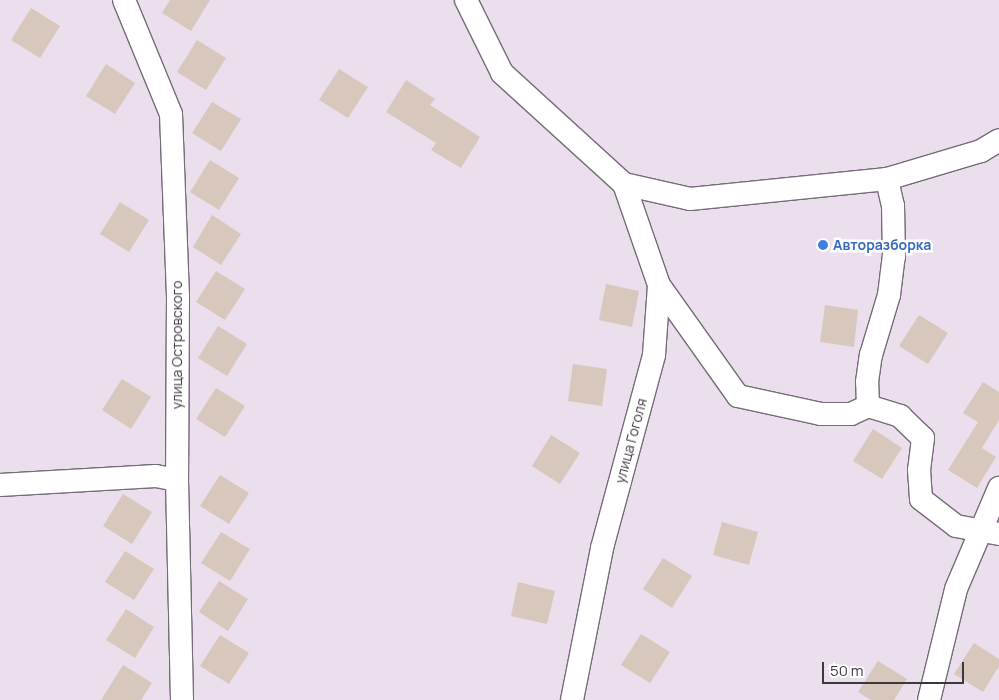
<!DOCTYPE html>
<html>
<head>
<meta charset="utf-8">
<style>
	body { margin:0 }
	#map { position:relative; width:999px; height:700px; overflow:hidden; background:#ebdeed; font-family:Manrope,sans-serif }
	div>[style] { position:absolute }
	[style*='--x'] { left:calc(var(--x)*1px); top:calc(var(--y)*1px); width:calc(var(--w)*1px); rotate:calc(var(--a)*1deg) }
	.building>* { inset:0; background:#d8c7bd }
	.roads { filter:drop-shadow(1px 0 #766b78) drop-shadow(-1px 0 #766b78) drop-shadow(0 1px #766b78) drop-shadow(0 -1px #766b78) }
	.minor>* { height:22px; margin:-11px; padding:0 11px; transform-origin:11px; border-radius:11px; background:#fff }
	.dots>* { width:14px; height:14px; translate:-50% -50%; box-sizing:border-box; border:2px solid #fff; border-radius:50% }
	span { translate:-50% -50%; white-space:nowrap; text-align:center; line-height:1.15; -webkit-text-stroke:5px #fff; paint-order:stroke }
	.shop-label { font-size:14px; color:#366cbe; font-weight:700 }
	.left { translate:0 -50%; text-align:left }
	.street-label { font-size:14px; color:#3d383e }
	.scale { position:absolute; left:822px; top:662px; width:142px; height:22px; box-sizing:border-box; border:2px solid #3d383e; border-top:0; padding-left:6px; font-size:15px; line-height:18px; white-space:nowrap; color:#3d383e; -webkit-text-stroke:4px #fff; paint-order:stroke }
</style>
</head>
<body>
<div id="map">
	<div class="building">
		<div style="clip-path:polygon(170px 0,210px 0,191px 31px,162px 13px)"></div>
		<div style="clip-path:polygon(31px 8px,60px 26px,40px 58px,11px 40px)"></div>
		<div style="clip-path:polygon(197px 40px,226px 58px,206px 90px,177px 72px)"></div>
		<div style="clip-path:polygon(106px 64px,135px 83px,115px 114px,86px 96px)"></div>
		<div style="clip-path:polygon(339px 69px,368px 87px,348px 118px,319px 100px)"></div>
		<div style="clip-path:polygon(406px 80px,435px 99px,430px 105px,480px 137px,461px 168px,431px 150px,436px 143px,386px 112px)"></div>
		<div style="clip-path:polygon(212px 102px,241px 119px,221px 151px,192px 133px)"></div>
		<div style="clip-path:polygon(210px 160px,239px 178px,219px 210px,190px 192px)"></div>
		<div style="clip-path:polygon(120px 202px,149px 220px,129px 252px,100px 234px)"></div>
		<div style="clip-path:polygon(212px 215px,241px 234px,221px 265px,193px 247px)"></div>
		<div style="clip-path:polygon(216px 271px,245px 289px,225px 320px,196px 302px)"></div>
		<div style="clip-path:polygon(606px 284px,639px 291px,632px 327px,599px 320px)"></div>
		<div style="clip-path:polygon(825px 305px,858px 310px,854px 347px,820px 342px)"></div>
		<div style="clip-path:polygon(919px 315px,948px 333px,928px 364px,899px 346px)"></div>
		<div style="clip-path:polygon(218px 326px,247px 344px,227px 376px,198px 358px)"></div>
		<div style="clip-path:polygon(573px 364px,607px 369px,602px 406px,568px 401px)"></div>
		<div style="clip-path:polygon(122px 379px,151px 397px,131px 429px,102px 410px)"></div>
		<div style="clip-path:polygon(983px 382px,999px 392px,999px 420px,982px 448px,996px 457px,977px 488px,948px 470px,978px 422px,963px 413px)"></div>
		<div style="clip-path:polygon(216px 388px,245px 406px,225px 437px,196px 419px)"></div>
		<div style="clip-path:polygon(873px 429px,902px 448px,882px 479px,853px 461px)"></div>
		<div style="clip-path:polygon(551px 435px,580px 453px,560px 484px,532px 466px)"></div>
		<div style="clip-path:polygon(220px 475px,249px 493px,229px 524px,200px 506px)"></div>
		<div style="clip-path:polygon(123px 494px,152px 512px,132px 544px,103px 526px)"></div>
		<div style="clip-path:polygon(722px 522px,758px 532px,749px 565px,713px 555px)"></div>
		<div style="clip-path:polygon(221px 532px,250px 549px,230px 581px,201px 563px)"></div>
		<div style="clip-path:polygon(125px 551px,154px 569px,134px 600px,105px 582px)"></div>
		<div style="clip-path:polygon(663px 558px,692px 576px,672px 608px,643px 589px)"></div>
		<div style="clip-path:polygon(219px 581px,248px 599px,228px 631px,199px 612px)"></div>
		<div style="clip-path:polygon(518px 582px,555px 591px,547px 624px,511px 616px)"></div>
		<div style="clip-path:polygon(126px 609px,154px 627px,135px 658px,106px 640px)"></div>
		<div style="clip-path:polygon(641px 634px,670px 652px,650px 683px,621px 665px)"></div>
		<div style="clip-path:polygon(220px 635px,249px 653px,229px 684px,200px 666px)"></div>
		<div style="clip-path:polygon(974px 643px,999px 659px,999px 666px,983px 692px,954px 674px)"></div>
		<div style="clip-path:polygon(878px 661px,907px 679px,894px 700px,871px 700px,858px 692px)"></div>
		<div style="clip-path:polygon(123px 665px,152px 683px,141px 700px,101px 700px)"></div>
	</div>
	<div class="roads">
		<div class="minor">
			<div style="--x:124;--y:0;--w:123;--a:67.6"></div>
			<div style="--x:171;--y:114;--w:182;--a:87.8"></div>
			<div style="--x:178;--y:296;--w:184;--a:90.3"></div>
			<div style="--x:177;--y:480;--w:220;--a:88.7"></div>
			<div style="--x:466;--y:0;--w:81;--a:63.7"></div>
			<div style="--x:502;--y:73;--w:165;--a:42.3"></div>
			<div style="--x:624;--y:184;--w:68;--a:12.8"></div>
			<div style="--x:690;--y:199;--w:198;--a:-5.8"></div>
			<div style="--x:887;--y:179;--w:98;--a:-16.6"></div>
			<div style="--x:981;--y:151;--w:21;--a:-31"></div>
			<div style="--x:659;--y:285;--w:136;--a:54.6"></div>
			<div style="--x:738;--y:396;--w:85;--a:12.2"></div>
			<div style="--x:821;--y:414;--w:30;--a:0"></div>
			<div style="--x:851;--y:414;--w:19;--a:-25"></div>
			<div style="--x:868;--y:406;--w:34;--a:17"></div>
			<div style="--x:900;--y:416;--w:32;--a:44"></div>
			<div style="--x:923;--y:438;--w:32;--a:97"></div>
			<div style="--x:919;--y:470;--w:29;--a:86"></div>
			<div style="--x:921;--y:499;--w:44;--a:37.6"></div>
			<div style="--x:956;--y:526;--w:44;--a:10.5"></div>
			<div style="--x:868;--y:406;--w:24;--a:-92"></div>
			<div style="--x:867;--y:382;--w:27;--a:-82"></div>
			<div style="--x:871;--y:355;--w:63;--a:-73.3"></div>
			<div style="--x:889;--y:295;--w:38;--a:-83"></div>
			<div style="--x:894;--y:257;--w:51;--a:-91.1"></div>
			<div style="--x:893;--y:206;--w:28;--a:-103"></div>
			<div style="--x:0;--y:485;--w:156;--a:-3.3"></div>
			<div style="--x:156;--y:476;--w:21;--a:11"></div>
			<div style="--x:572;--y:700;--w:155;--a:-78.8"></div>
			<div style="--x:602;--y:548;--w:200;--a:-74.9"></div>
			<div style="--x:654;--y:355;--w:70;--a:-85.9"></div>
			<div style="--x:659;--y:285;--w:107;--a:-109.1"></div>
			<div style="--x:929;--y:700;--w:114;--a:-76.3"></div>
			<div style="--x:956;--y:589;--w:110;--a:-66.9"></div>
		</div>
	</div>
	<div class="dots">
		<div style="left:823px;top:245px;background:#3f7fe0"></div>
	</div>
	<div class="shop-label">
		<span class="left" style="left:833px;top:245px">Авторазборка</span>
	</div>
	<div class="street-label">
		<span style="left:177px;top:345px;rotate:-90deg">улица Островского</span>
		<span style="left:631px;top:441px;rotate:-75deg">улица Гоголя</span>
	</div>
	<div class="scale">50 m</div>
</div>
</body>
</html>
